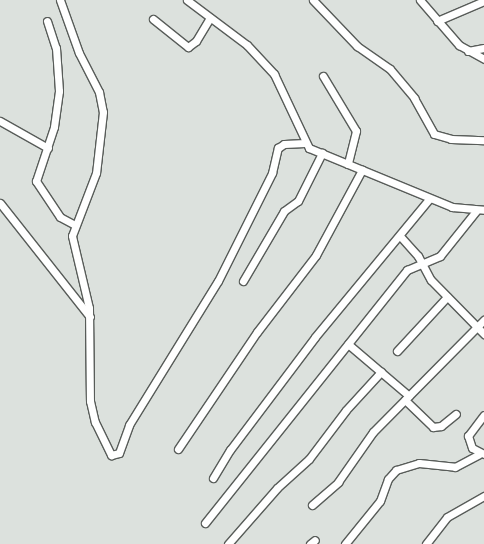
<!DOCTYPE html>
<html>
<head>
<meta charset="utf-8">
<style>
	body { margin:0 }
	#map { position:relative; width:484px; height:544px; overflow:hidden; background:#dce1dd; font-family:Rubik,sans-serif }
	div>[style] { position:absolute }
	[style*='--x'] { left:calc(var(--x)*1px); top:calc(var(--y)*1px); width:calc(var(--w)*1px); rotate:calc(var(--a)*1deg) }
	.roads { filter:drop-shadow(1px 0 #585c59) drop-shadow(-1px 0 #585c59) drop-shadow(0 1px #585c59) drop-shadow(0 -1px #585c59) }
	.minor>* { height:7px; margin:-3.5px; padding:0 3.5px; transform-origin:3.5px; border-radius:3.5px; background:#fff }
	span { translate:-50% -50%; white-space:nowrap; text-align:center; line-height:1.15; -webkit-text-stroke:4px #e9eeea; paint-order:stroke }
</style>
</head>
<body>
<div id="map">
	<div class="roads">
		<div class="minor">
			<div style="--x:60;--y:0;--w:56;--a:70.3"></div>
			<div style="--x:79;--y:53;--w:44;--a:62.9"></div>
			<div style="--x:99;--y:92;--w:20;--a:79"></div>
			<div style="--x:103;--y:112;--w:61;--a:96.5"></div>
			<div style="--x:96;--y:173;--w:67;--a:110.9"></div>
			<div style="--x:72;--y:236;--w:74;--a:76.7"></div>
			<div style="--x:89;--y:308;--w:93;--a:89.4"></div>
			<div style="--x:90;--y:401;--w:22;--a:77"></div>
			<div style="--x:95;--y:422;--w:37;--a:64"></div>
			<div style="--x:111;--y:455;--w:8;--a:-14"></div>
			<div style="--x:119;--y:453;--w:30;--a:-70"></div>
			<div style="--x:129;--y:425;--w:169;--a:-58.3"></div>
			<div style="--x:218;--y:281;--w:121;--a:-63.4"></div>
			<div style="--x:272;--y:173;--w:26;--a:-77"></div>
			<div style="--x:278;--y:148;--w:7;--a:-34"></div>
			<div style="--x:284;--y:144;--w:21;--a:-3"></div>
			<div style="--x:187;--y:0;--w:75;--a:36.9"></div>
			<div style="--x:247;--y:45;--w:40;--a:47"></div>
			<div style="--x:274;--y:74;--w:82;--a:64.7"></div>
			<div style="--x:309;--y:148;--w:155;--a:22.4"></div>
			<div style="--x:452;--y:207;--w:32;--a:5"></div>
			<div style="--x:313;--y:0;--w:64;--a:46.3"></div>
			<div style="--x:357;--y:46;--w:40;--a:34.9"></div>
			<div style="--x:390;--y:69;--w:38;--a:50"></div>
			<div style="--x:414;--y:98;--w:41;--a:60.9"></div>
			<div style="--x:434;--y:134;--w:18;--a:16"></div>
			<div style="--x:451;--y:139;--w:33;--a:2"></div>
			<div style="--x:420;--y:0;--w:60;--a:49.1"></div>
			<div style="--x:459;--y:45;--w:29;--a:29"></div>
			<div style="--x:153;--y:19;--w:45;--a:38.7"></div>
			<div style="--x:188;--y:47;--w:10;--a:-37"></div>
			<div style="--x:196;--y:41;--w:27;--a:-59"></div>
			<div style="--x:47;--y:21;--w:28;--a:72"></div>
			<div style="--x:56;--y:48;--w:43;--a:86"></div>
			<div style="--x:59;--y:91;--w:36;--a:98"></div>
			<div style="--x:54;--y:127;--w:57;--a:108.4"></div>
			<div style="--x:36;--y:181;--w:43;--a:56.3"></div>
			<div style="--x:60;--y:217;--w:17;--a:28"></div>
			<div style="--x:437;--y:21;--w:51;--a:-23.1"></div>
			<div style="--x:468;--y:51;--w:16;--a:-11"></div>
			<div style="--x:323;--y:76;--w:64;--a:59"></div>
			<div style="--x:356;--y:131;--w:34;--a:104"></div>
			<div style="--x:0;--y:121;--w:55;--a:29.4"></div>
			<div style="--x:0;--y:203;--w:145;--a:51.7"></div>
			<div style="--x:400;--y:236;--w:27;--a:48"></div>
			<div style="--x:418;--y:256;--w:27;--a:62"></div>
			<div style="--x:431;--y:280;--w:76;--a:45.5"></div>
			<div style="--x:243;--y:281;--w:81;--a:-59.6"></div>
			<div style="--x:284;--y:211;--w:17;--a:-36"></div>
			<div style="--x:298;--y:201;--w:54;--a:-63.4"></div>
			<div style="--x:348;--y:344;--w:80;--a:40.4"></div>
			<div style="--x:397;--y:351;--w:74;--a:-47.2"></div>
			<div style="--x:405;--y:400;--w:39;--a:44"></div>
			<div style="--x:433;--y:427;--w:8;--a:-7"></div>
			<div style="--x:441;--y:426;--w:19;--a:-39"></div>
			<div style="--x:178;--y:449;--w:141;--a:-56"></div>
			<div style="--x:257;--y:332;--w:97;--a:-52.5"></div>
			<div style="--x:316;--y:255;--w:97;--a:-61.6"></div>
			<div style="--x:484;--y:454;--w:13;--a:-153"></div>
			<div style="--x:472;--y:448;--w:13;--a:-108"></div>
			<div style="--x:468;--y:436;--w:26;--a:-53"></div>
			<div style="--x:213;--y:478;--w:33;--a:-59"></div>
			<div style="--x:230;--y:450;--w:141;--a:-53"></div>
			<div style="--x:315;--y:337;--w:179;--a:-50.4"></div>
			<div style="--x:312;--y:505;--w:35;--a:-41"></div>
			<div style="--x:338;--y:482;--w:61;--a:-55"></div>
			<div style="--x:373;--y:432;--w:158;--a:-45.3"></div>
			<div style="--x:205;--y:523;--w:324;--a:-51.4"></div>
			<div style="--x:407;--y:270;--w:36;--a:-23"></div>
			<div style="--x:440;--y:256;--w:58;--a:-51.3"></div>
			<div style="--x:228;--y:544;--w:74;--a:-48.8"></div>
			<div style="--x:277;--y:488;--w:43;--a:-42.2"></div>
			<div style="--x:309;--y:459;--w:61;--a:-52.9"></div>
			<div style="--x:346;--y:410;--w:52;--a:-47.4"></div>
			<div style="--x:310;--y:544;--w:6;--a:-39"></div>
			<div style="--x:345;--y:544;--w:55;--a:-50.9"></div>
			<div style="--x:380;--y:501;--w:23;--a:-70"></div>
			<div style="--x:388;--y:479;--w:12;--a:-48"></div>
			<div style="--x:396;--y:470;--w:24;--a:-17"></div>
			<div style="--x:419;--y:463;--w:36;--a:6"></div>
			<div style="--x:455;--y:467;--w:27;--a:-28"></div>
			<div style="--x:426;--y:544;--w:34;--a:-52"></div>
			<div style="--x:447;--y:517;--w:43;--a:-29.6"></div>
		</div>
	</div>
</div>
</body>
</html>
